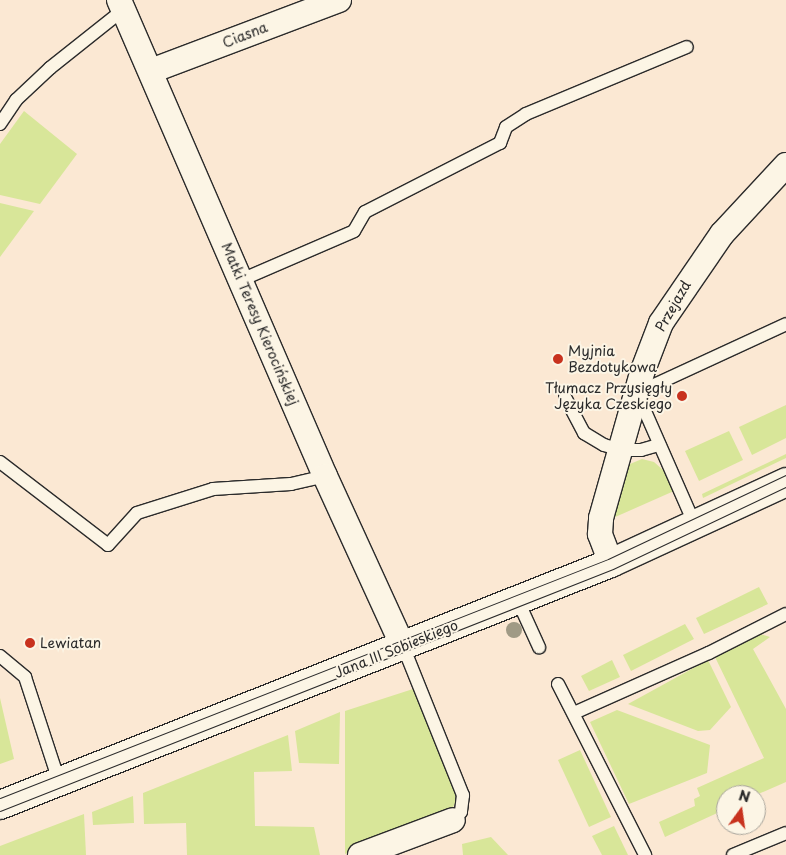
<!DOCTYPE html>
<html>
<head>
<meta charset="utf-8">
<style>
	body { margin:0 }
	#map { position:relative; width:786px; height:855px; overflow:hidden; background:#fbe8d3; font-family:"Playpen Sans",sans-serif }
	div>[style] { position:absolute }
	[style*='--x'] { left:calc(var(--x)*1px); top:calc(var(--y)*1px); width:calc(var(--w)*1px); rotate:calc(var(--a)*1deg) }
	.green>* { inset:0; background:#d8e699 }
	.roads { filter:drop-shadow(1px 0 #2b2b2b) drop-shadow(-1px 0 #2b2b2b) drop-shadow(0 1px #2b2b2b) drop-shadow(0 -1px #2b2b2b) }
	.lane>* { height:12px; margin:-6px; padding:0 6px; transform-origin:6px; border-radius:6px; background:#fcf5e5 }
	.street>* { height:24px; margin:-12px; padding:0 12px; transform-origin:12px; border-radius:12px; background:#fcf5e5 }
	.secondary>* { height:28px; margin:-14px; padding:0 14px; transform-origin:14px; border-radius:14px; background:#fcf5e5 }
	.tram>* { height:1px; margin:-0.5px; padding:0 0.5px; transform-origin:0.5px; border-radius:0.5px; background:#2b2b2b }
	.trees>* { width:16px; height:16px; margin:-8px; border-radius:50%; background:#a09a85 }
	.dots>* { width:14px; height:14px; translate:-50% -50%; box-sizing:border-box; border:2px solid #fcf5e5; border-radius:50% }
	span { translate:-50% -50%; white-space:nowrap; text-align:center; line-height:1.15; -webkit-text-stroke:4px #fcf5e5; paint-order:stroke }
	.street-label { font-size:14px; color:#2b2b2b }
	.poi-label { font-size:14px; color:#2b2b2b }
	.left { translate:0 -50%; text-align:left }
	.right { translate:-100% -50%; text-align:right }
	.north { position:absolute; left:716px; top:785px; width:50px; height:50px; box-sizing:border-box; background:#fcf5e5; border:1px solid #a8a49b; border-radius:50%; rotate:14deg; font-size:14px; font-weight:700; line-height:20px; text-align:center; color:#2b2b2b }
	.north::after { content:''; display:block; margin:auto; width:18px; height:22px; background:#c8321e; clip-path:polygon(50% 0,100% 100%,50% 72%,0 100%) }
</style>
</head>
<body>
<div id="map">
	<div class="green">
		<div style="clip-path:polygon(24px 111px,77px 154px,40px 204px,0 195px,0 144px)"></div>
		<div style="clip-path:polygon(0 203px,34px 211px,0 257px)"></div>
		<div style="clip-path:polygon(786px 405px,786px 438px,752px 455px,739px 427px)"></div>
		<div style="clip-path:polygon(729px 431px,743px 460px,699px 481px,685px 451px)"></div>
		<div style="clip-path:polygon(786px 454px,786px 458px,703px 498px,702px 494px)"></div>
		<div style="clip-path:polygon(642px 459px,654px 462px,663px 470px,674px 491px,613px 518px,622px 474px,630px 464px)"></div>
		<div style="clip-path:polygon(759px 587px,768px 604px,704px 634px,696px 618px)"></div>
		<div style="clip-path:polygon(685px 624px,694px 639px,631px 671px,623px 655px)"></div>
		<div style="clip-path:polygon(757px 633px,770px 637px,753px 649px,786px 709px,786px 782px,756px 795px,726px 795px,726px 809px,665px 837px,659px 822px,695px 806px,694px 799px,700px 796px,697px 788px,764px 758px,715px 657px)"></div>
		<div style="clip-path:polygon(612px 660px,620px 677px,589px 691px,581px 676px)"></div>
		<div style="clip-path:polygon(708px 660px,731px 707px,710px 730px,698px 731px,628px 704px)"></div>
		<div style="clip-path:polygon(413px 689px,454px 784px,456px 801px,449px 815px,345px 854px,345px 711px)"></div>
		<div style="clip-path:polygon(0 698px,14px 759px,0 764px)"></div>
		<div style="clip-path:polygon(617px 710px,710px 745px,707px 773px,629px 804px,590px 722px)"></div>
		<div style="clip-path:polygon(340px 712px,339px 764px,299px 763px,295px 731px)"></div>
		<div style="clip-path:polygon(288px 735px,292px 771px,254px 772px,255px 826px,314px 827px,320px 855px,187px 855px,186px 823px,144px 824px,143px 793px)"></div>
		<div style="clip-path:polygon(580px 750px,611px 817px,589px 827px,558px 760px)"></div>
		<div style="clip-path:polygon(133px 796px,134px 823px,93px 825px,92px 812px)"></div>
		<div style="clip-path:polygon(84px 814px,86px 855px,0 855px,0 846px)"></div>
		<div style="clip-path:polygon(614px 826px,628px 855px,602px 855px,592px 836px)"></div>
		<div style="clip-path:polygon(491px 837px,508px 855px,463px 855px,462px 844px)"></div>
	</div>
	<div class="roads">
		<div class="lane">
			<div style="--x:0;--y:124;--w:29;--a:-56"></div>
			<div style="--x:16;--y:100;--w:47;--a:-43.3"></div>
			<div style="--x:50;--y:68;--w:93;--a:-38.5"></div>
			<div style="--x:241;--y:280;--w:123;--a:-23.4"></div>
			<div style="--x:354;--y:231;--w:22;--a:-60"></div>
			<div style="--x:365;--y:212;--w:152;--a:-27.1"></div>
			<div style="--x:500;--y:143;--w:17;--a:-69"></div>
			<div style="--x:506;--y:127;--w:24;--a:-33"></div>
			<div style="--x:526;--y:114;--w:174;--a:-22.6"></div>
			<div style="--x:565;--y:397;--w:41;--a:62.2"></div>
			<div style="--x:584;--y:433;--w:23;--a:31"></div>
			<div style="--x:604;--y:445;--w:18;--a:16"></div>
			<div style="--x:621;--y:450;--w:20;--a:0"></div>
			<div style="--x:641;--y:450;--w:19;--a:-16"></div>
			<div style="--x:0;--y:462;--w:136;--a:37.5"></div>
			<div style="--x:108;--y:545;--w:43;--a:-47.8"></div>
			<div style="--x:137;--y:513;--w:80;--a:-17.5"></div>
			<div style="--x:213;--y:489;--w:78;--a:-3.7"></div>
			<div style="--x:291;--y:484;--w:35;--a:-13"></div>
			<div style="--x:695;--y:525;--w:144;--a:-113.7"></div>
			<div style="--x:637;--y:393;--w:164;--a:-24.8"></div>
			<div style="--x:518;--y:601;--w:51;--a:65.5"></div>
			<div style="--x:403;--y:646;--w:161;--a:68.1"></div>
			<div style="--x:463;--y:795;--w:17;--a:97"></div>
			<div style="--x:461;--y:812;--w:11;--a:135"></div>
			<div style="--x:0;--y:656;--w:33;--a:40"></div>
			<div style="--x:25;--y:677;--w:109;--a:71.9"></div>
			<div style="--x:558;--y:684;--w:192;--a:63"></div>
			<div style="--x:574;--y:713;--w:148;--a:-24"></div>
			<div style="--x:709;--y:653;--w:86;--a:-26.9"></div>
			<div style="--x:733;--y:855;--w:57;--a:-22.5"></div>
		</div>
		<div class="street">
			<div style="--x:119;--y:0;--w:519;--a:66.6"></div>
			<div style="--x:325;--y:476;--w:187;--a:65.4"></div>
			<div style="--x:151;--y:71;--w:201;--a:-20.7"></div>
			<div style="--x:611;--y:563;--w:31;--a:-111"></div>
			<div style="--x:600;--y:534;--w:16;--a:-86"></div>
			<div style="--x:601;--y:518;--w:154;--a:-74.2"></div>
			<div style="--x:643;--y:370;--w:50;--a:-69"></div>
			<div style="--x:661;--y:323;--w:108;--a:-55.6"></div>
			<div style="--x:722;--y:234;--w:94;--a:-47.2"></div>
			<div style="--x:360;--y:855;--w:99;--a:-20.6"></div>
		</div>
		<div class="secondary">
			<div style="--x:0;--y:805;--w:657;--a:-21.61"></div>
			<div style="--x:611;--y:563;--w:193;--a:-24.8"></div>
		</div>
	</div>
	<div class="tram">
		<div style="--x:0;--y:798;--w:653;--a:-21.46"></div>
		<div style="--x:608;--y:559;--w:197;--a:-25.3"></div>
		<div style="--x:0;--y:811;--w:659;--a:-21.54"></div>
		<div style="--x:613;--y:569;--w:191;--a:-25.4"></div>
	</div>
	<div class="trees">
		<div style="left:514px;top:630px"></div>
	</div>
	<div class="dots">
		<div style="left:558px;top:359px;background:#c8321e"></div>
		<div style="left:682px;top:396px;background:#c8321e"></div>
		<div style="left:30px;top:643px;background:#c8321e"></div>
	</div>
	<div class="street-label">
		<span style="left:245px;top:35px;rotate:-21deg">Ciasna</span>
		<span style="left:673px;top:306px;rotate:-60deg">Przejazd</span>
		<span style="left:260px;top:324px;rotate:67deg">Matki Teresy Kierocińskiej</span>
		<span style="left:396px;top:649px;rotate:-22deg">Jana III Sobieskiego</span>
	</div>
	<div class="poi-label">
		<span class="left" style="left:568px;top:359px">Myjnia<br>Bezdotykowa</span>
		<span class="right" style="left:672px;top:396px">Tłumacz Przysięgły<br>Języka Czeskiego</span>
		<span class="left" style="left:40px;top:643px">Lewiatan</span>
	</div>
	<div class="north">N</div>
</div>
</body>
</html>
